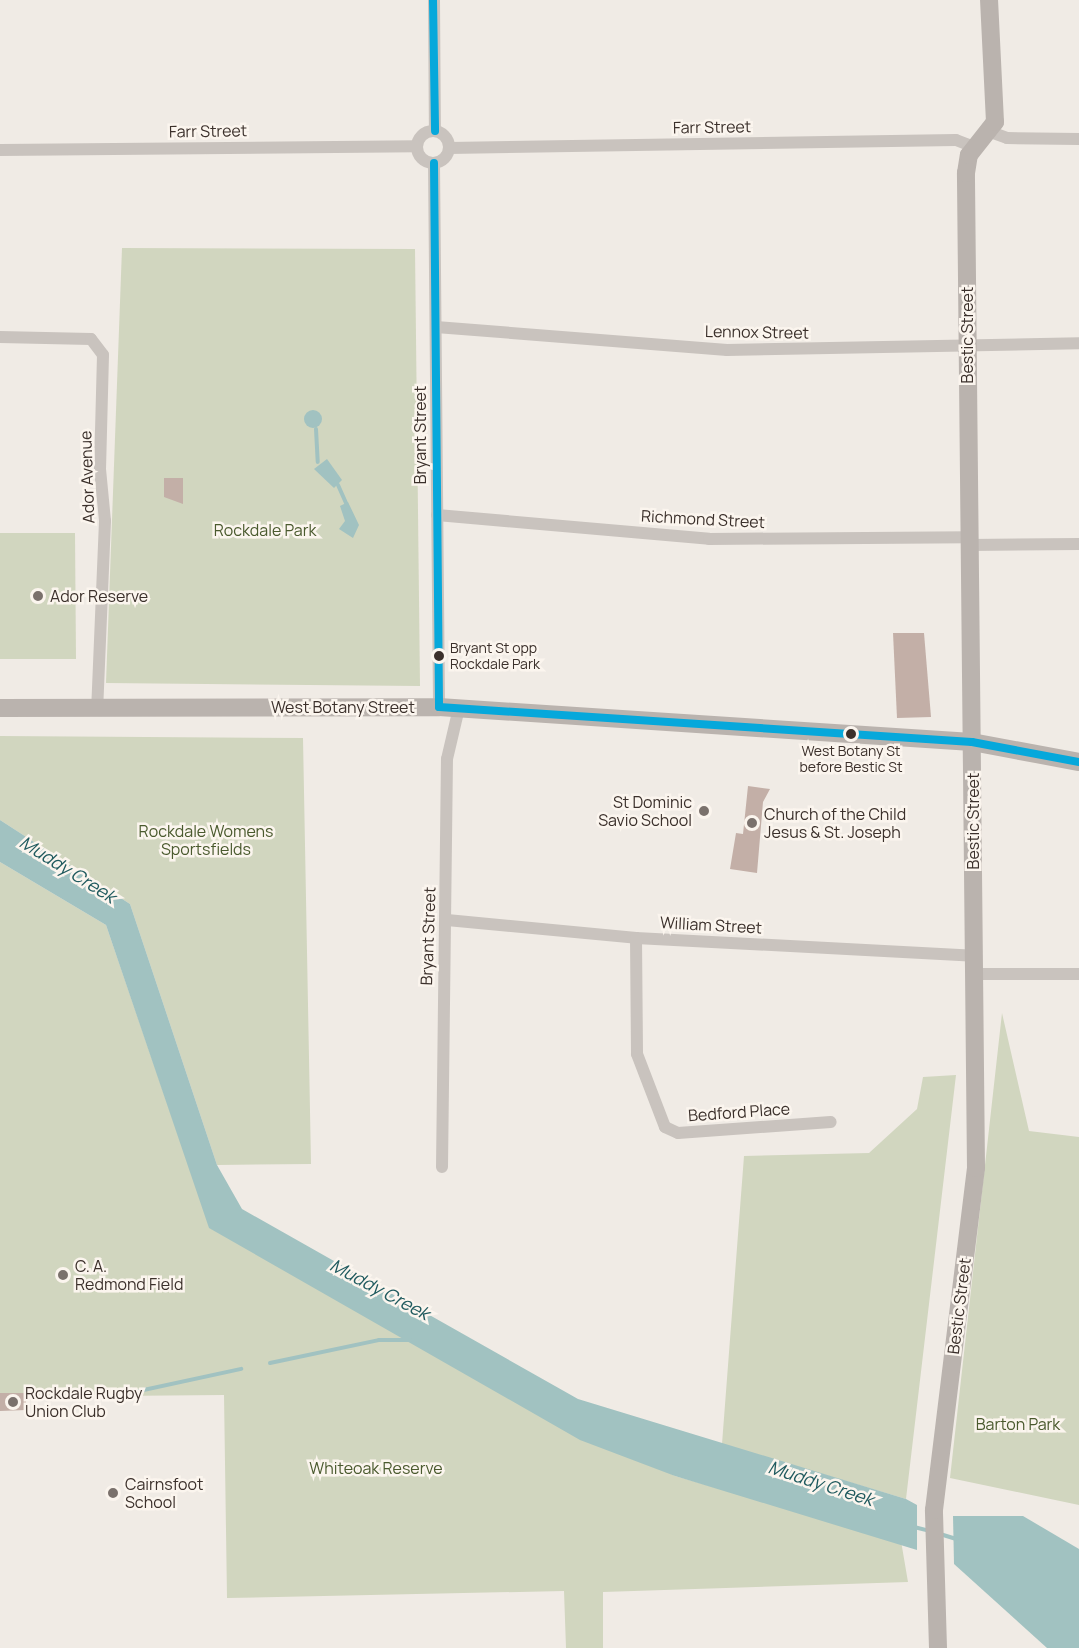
<!DOCTYPE html>
<html>
<head>
<meta charset="utf-8">
<style>
	body { margin:0 }
	#map { position:relative; width:1079px; height:1648px; overflow:hidden; background:#f0ebe5; font-family:Manrope,sans-serif }
	div>[style] { position:absolute }
	[style*='--x'] { left:calc(var(--x)*1px); top:calc(var(--y)*1px); width:calc(var(--w)*1px); rotate:calc(var(--a)*1deg) }
	.green>* { inset:0; background:#d1d6bf }
	.water>* { inset:0; background:#a1c2c1 }
	.round { border-radius:50% }
	.stream>* { height:4px; margin:-2px; padding:0 2px; transform-origin:2px; border-radius:2px; background:#a1c2c1 }
	.building>* { inset:0; background:#c3afa7 }
	.minor>* { height:12px; margin:-6px; padding:0 6px; transform-origin:6px; border-radius:6px; background:#c9c3be }
	.minor>.ring { margin:-6px; padding:0; box-sizing:content-box; background:none; border:12px solid #c9c3be; border-radius:50% }
	.secondary>* { height:18px; margin:-9px; padding:0 9px; transform-origin:9px; border-radius:9px; background:#bab3ae }
	.bus-1>* { height:8px; margin:-4px; padding:0 4px; transform-origin:4px; border-radius:4px; background:#06a8db }
	.dots>* { width:16px; height:16px; translate:-50% -50%; box-sizing:border-box; border:3px solid #fbf5ee; border-radius:50% }
	span { translate:-50% -50%; white-space:nowrap; text-align:center; line-height:1.15; -webkit-text-stroke:5px #fbf5ee; paint-order:stroke }
	.bus-label { font-size:14px; color:#3b302b }
	.left { translate:0 -50%; text-align:left }
	.street-label { font-size:16px; color:#3b302b }
	.park-label { font-size:16px; color:#4a5a2e }
	.poi-label { font-size:16px; color:#3b302b }
	.right { translate:-100% -50%; text-align:right }
	.water-label { font-size:18px; color:#1f5a5e; font-style:italic }
</style>
</head>
<body>
<div id="map">
	<div class="green">
		<div style="clip-path:polygon(122px 248px,415px 249px,420px 686px,106px 683px)"></div>
		<div style="clip-path:polygon(75px 533px,76px 659px,0 659px,0 533px)"></div>
		<div style="clip-path:polygon(0 736px,303px 738px,311px 1164px,217px 1165px,130px 904px,0 820px)"></div>
		<div style="clip-path:polygon(0 862px,106px 925px,210px 1228px,675px 1476px,901px 1541px,908px 1582px,603px 1592px,603px 1648px,566px 1648px,564px 1591px,227px 1598px,224px 1395px,0 1397px)"></div>
		<div style="clip-path:polygon(1002px 1013px,1029px 1131px,1079px 1137px,1079px 1505px,950px 1478px)"></div>
		<div style="clip-path:polygon(956px 1075px,906px 1499px,722px 1444px,744px 1156px,869px 1153px,917px 1109px,923px 1077px)"></div>
	</div>
	<div class="water">
		<div class="round" style="left:304px;top:410px;width:18px;height:18px"></div>
		<div style="clip-path:polygon(327px 459px,342px 480px,334px 488px,314px 469px)"></div>
		<div style="clip-path:polygon(348px 502px,359px 525px,353px 538px,339px 529px,345px 521px,340px 506px)"></div>
		<div style="clip-path:polygon(0 820px,130px 904px,217px 1165px,242px 1209px,578px 1399px,906px 1499px,917px 1505px,917px 1550px,675px 1476px,580px 1440px,209px 1228px,106px 925px,0 862px)"></div>
		<div style="clip-path:polygon(953px 1516px,1023px 1516px,1079px 1549px,1079px 1648px,1047px 1648px,954px 1564px)"></div>
	</div>
	<div class="stream">
		<div style="--x:316;--y:429;--w:33;--a:87"></div>
		<div style="--x:338;--y:485;--w:20;--a:66"></div>
		<div style="--x:270;--y:1363;--w:111;--a:-11.9"></div>
		<div style="--x:379;--y:1340;--w:31;--a:0"></div>
		<div style="--x:125;--y:1394;--w:119;--a:-12.2"></div>
		<div style="--x:914;--y:1527;--w:16;--a:14"></div>
		<div style="--x:940;--y:1534;--w:17;--a:17"></div>
	</div>
	<div class="building">
		<div style="clip-path:polygon(164px 478px,183px 478px,183px 504px,164px 497px)"></div>
		<div style="clip-path:polygon(893px 633px,924px 633px,931px 717px,897px 718px)"></div>
		<div style="clip-path:polygon(748px 786px,770px 789px,763px 802px,757px 873px,730px 869px,736px 833px,743px 834px)"></div>
		<div style="clip-path:polygon(0 1393px,26px 1393px,26px 1410px,0 1411px)"></div>
	</div>
	<div class="minor">
		<div style="--x:434;--y:0;--w:131;--a:89.6"></div>
		<div style="--x:988;--y:131;--w:20;--a:20"></div>
		<div style="--x:1007;--y:138;--w:72;--a:0.8"></div>
		<div class="ring" style="left:417px;top:131px;width:20px;height:20px"></div>
		<div style="--x:449;--y:148;--w:507;--a:-0.9"></div>
		<div style="--x:956;--y:140;--w:19;--a:21"></div>
		<div style="--x:0;--y:150;--w:417;--a:-0.5"></div>
		<div style="--x:434;--y:163;--w:544;--a:89.47"></div>
		<div style="--x:436;--y:327;--w:292;--a:4.5"></div>
		<div style="--x:727;--y:350;--w:352;--a:-1.1"></div>
		<div style="--x:0;--y:337;--w:91;--a:1.3"></div>
		<div style="--x:91;--y:339;--w:20;--a:53"></div>
		<div style="--x:103;--y:355;--w:114;--a:91.5"></div>
		<div style="--x:100;--y:469;--w:52;--a:84.5"></div>
		<div style="--x:105;--y:521;--w:188;--a:92.4"></div>
		<div style="--x:437;--y:515;--w:273;--a:5"></div>
		<div style="--x:709;--y:539;--w:260;--a:-0.4"></div>
		<div style="--x:969;--y:545;--w:110;--a:-0.5"></div>
		<div style="--x:447;--y:920;--w:190;--a:5.4"></div>
		<div style="--x:636;--y:938;--w:338;--a:3"></div>
		<div style="--x:636;--y:938;--w:116;--a:89.5"></div>
		<div style="--x:637;--y:1054;--w:78;--a:69"></div>
		<div style="--x:665;--y:1127;--w:14;--a:25"></div>
		<div style="--x:678;--y:1133;--w:153;--a:-4.1"></div>
		<div style="--x:974;--y:974;--w:105;--a:0"></div>
		<div style="--x:442;--y:1167;--w:408;--a:-89.3"></div>
		<div style="--x:447;--y:759;--w:52;--a:-76.8"></div>
	</div>
	<div class="secondary">
		<div style="--x:0;--y:708;--w:439;--a:-0.1"></div>
		<div style="--x:439;--y:707;--w:534;--a:3.76"></div>
		<div style="--x:972;--y:742;--w:109;--a:10.6"></div>
		<div style="--x:938;--y:1648;--w:138;--a:-91.7"></div>
		<div style="--x:934;--y:1510;--w:345;--a:-83"></div>
		<div style="--x:976;--y:1168;--w:995;--a:-90.58"></div>
		<div style="--x:966;--y:173;--w:18;--a:-81"></div>
		<div style="--x:969;--y:155;--w:42;--a:-51.8"></div>
		<div style="--x:995;--y:122;--w:122;--a:-92.8"></div>
	</div>
	<div class="bus-1">
		<div style="--x:433;--y:0;--w:131;--a:89.1"></div>
		<div style="--x:434;--y:163;--w:544;--a:89.47"></div>
		<div style="--x:439;--y:707;--w:534;--a:3.76"></div>
		<div style="--x:972;--y:742;--w:109;--a:10.6"></div>
	</div>
	<div class="dots">
		<div style="left:38px;top:596px;background:#7a716c"></div>
		<div style="left:439px;top:656px;background:#3b302b"></div>
		<div style="left:851px;top:734px;background:#3b302b"></div>
		<div style="left:704px;top:811px;background:#7a716c"></div>
		<div style="left:752px;top:823px;background:#7a716c"></div>
		<div style="left:63px;top:1275px;background:#7a716c"></div>
		<div style="left:13px;top:1402px;background:#7a716c"></div>
		<div style="left:113px;top:1493px;background:#7a716c"></div>
	</div>
	<div class="bus-label">
		<span class="left" style="left:450px;top:656px">Bryant St opp<br>Rockdale Park</span>
		<span style="left:851px;top:759px">West Botany St<br>before Bestic St</span>
	</div>
	<div class="street-label">
		<span style="left:712px;top:127px;rotate:-1deg">Farr Street</span>
		<span style="left:208px;top:131px;rotate:-1deg">Farr Street</span>
		<span style="left:757px;top:332px;rotate:1deg">Lennox Street</span>
		<span style="left:967px;top:335px;rotate:-90deg">Bestic Street</span>
		<span style="left:420px;top:435px;rotate:-90deg">Bryant Street</span>
		<span style="left:87px;top:477px;rotate:-92deg">Ador Avenue</span>
		<span style="left:703px;top:519px;rotate:3deg">Richmond Street</span>
		<span style="left:343px;top:707px">West Botany Street</span>
		<span style="left:973px;top:821px;rotate:-90deg">Bestic Street</span>
		<span style="left:711px;top:925px;rotate:3deg">William Street</span>
		<span style="left:428px;top:936px;rotate:-88deg">Bryant Street</span>
		<span style="left:739px;top:1112px;rotate:-4deg">Bedford Place</span>
		<span style="left:959px;top:1306px;rotate:-83deg">Bestic Street</span>
	</div>
	<div class="park-label">
		<span style="left:265px;top:530px">Rockdale Park</span>
		<span style="left:206px;top:840px">Rockdale Womens<br>Sportsfields</span>
		<span style="left:1018px;top:1424px">Barton Park</span>
		<span style="left:376px;top:1468px">Whiteoak Reserve</span>
	</div>
	<div class="poi-label">
		<span class="left" style="left:50px;top:596px">Ador Reserve</span>
		<span class="right" style="left:692px;top:811px">St Dominic<br>Savio School</span>
		<span class="left" style="left:764px;top:823px">Church of the Child<br>Jesus &amp; St. Joseph</span>
		<span class="left" style="left:75px;top:1275px">C. A.<br>Redmond Field</span>
		<span class="left" style="left:25px;top:1402px">Rockdale Rugby<br>Union Club</span>
		<span class="left" style="left:125px;top:1493px">Cairnsfoot<br>School</span>
	</div>
	<div class="water-label">
		<span style="left:68px;top:869px;rotate:32deg">Muddy Creek</span>
		<span style="left:380px;top:1289px;rotate:28deg">Muddy Creek</span>
		<span style="left:821px;top:1483px;rotate:18deg">Muddy Creek</span>
	</div>
</div>
</body>
</html>
